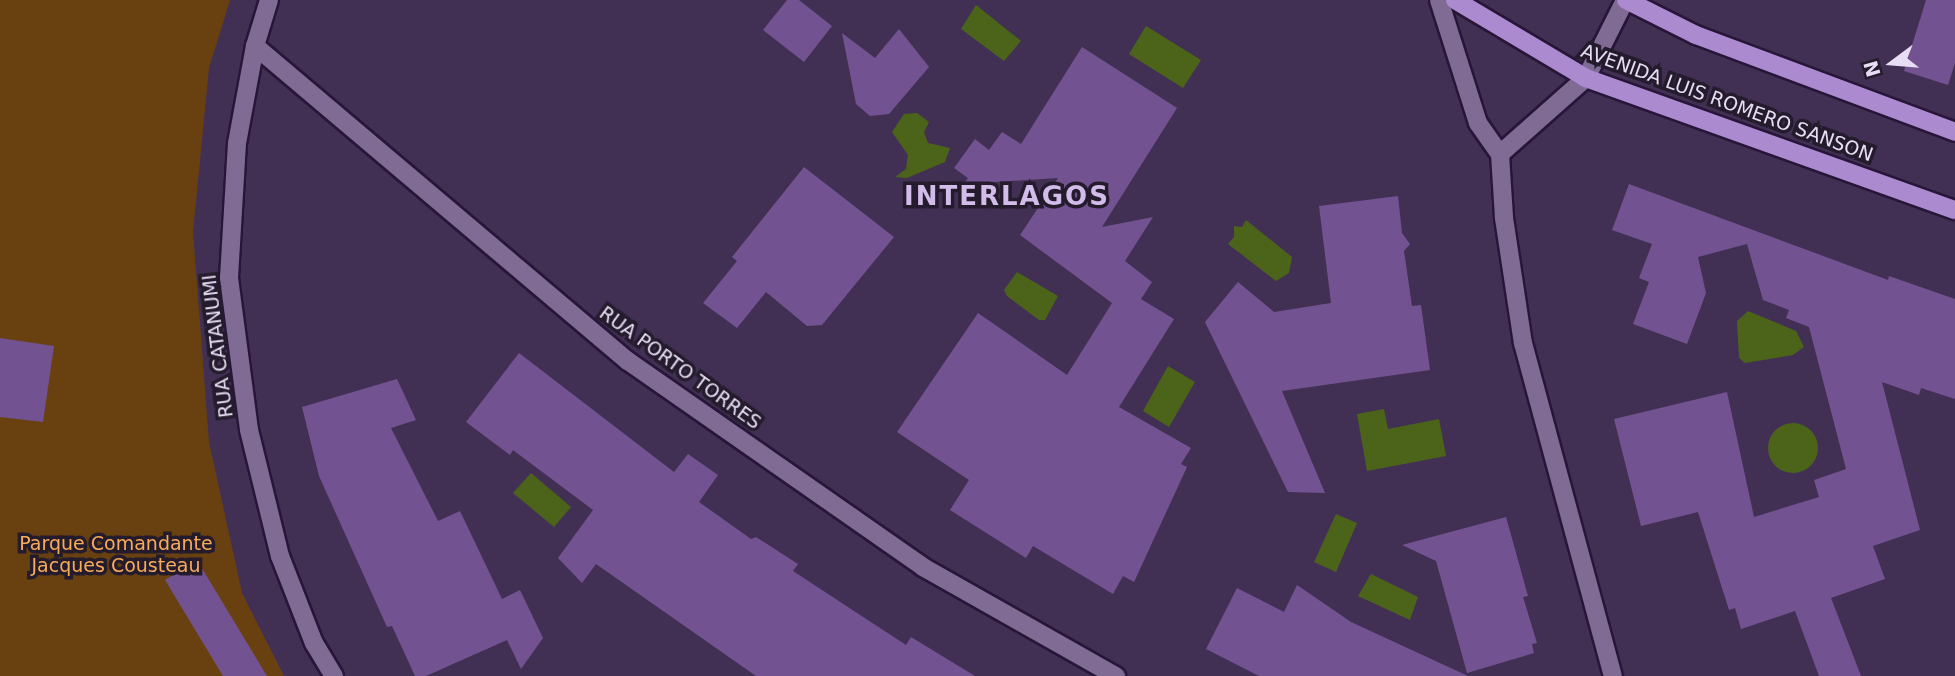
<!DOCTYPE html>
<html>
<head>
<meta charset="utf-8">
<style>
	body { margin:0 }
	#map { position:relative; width:1955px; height:676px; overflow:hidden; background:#423054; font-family:"DejaVu Sans",sans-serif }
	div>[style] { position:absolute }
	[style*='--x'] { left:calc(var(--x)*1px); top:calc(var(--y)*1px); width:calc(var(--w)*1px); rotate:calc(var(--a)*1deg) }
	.green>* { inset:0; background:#694111 }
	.water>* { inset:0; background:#4b641a }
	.round { border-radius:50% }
	.building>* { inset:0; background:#725291 }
	.roads { filter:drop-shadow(2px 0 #281639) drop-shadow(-2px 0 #281639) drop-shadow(0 2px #281639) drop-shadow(0 -2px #281639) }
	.minor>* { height:18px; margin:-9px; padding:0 9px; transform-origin:9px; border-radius:9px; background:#7f6b94 }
	.major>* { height:18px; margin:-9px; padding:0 9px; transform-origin:9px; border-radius:9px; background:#ac8acf }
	span { translate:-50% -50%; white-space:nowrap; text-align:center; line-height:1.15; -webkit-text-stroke:7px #241c2d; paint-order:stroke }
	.street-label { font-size:19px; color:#e7ddf4 }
	.park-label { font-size:19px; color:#f8ab58 }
	.district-label { font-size:26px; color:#d2bce9; font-weight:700; letter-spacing:2px }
	.north { position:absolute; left:1857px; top:28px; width:70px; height:70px; -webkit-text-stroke:5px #241c2d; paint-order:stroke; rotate:254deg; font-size:19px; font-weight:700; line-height:28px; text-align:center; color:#e7ddf4 }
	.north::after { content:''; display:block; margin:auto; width:24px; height:32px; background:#e7ddf4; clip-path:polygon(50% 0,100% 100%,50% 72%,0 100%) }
</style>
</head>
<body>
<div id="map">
	<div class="green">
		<div style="clip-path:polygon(0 0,230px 0,209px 68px,193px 232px,209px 442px,242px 593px,284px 676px,0 676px)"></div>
	</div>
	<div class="water">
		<div style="clip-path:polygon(976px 5px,1021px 41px,1004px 61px,961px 29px)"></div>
		<div style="clip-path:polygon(1146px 26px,1201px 60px,1183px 88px,1129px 54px)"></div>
		<div style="clip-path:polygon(904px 114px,917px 113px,929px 122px,924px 132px,928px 143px,950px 148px,945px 162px,907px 178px,895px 177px,906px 169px,908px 155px,892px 132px)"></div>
		<div style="clip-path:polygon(1246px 220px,1292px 257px,1289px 273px,1276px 281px,1228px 244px,1234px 237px,1234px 226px,1242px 227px)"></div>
		<div style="clip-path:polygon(1017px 272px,1058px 296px,1045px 320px,1039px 320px,1007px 296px,1004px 290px)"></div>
		<div style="clip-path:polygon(1748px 311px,1796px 331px,1804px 347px,1793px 355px,1745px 363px,1739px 358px,1737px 321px)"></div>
		<div style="clip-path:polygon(1168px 366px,1195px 382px,1169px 427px,1143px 411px)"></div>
		<div style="clip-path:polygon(1384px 409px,1388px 429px,1439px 419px,1446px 456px,1367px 471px,1357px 414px)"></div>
		<div class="round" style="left:1768px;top:423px;width:50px;height:50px"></div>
		<div style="clip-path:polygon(531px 473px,571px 507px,554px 527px,513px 493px)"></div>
		<div style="clip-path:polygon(1336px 514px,1357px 523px,1336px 572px,1314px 562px)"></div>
		<div style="clip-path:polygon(1371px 574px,1418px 597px,1410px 620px,1358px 596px)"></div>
	</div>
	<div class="building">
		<div style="clip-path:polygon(787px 0,799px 0,832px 26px,804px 62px,763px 30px)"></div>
		<div style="clip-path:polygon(1926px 0,1955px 0,1955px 63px,1948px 85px,1904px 71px)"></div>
		<div style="clip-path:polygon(899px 29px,929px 67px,889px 114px,870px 116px,856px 104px,842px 33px,875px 58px)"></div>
		<div style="clip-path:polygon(1082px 47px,1177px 108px,1102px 227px,1153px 217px,1125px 261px,1152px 282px,1141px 299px,1174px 319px,1119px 407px,1191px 448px,1181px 464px,1187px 467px,1134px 582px,1123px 576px,1113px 594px,1033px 546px,1026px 558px,950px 510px,969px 480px,897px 432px,978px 313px,1067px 375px,1112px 303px,1020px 235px,1058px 178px,964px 184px,968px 178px,954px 168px,975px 139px,989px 150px,1002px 132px,1021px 144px)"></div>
		<div style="clip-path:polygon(804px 167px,894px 237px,822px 325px,807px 326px,766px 292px,737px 328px,703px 303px,737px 261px,732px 257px)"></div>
		<div style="clip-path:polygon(1629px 184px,1888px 280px,1889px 276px,1955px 299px,1955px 399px,1921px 388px,1919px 395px,1882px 382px,1920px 530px,1873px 546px,1885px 579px,1831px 598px,1861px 676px,1819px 676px,1795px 611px,1741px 629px,1735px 608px,1729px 610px,1698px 512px,1641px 526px,1614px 419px,1727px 392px,1754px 517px,1819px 497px,1814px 480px,1846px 469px,1809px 327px,1786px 318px,1789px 310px,1763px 300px,1747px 244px,1698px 257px,1706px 293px,1687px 344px,1633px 324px,1649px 282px,1639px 278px,1652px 244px,1612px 230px)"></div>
		<div style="clip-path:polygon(1398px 196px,1402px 233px,1410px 244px,1404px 251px,1412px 306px,1421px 305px,1430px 370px,1282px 391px,1325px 493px,1288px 492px,1205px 322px,1238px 282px,1274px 312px,1331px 303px,1319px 206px)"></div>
		<div style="clip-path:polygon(0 338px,54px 346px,43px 422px,0 417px)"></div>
		<div style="clip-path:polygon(519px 353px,674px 472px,688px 454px,718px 475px,699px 502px,751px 539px,756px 537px,798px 564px,793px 571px,906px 645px,911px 637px,975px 676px,756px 676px,596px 564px,582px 583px,558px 558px,593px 510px,513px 450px,510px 455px,466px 422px)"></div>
		<div style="clip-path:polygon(397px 379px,416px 420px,391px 428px,438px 521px,460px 511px,502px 599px,520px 590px,543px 638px,521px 669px,507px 640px,426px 676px,415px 676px,392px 626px,387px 627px,319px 476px,302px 407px)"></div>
		<div style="clip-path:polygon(1506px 517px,1528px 596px,1523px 597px,1537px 643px,1532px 644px,1534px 653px,1467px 673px,1436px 561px,1402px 545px)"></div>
		<div style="clip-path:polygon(197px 560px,267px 676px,223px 676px,165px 580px)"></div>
		<div style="clip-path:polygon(1297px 585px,1351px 622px,1468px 676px,1259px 676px,1206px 649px,1237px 588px,1284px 612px)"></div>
	</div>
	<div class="roads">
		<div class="minor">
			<div style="--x:269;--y:0;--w:48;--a:106.9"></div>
			<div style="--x:255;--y:46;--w:99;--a:100.5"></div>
			<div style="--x:237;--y:143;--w:135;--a:93.4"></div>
			<div style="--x:229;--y:278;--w:153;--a:82.5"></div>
			<div style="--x:249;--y:430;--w:130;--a:76.2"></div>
			<div style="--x:280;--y:556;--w:93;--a:68.7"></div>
			<div style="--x:314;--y:643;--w:39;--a:59"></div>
			<div style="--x:1439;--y:0;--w:129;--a:72.4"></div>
			<div style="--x:1478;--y:123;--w:38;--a:55"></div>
			<div style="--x:1500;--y:154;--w:64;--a:86.4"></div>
			<div style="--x:1504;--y:218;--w:126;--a:81.4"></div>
			<div style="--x:1523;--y:343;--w:345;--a:74.9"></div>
			<div style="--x:255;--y:46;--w:488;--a:40.2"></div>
			<div style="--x:628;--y:361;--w:360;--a:34.9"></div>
			<div style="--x:923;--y:567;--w:222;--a:29.5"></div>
			<div style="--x:1500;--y:154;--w:115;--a:-41.5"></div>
			<div style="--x:1586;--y:78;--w:87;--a:-63.4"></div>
		</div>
		<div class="major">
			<div style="--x:1455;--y:0;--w:152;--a:30.8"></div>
			<div style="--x:1586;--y:78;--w:392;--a:19.7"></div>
			<div style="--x:1626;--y:0;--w:78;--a:26.6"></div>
			<div style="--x:1696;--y:35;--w:277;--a:20.5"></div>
		</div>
	</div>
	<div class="street-label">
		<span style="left:1727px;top:103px;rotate:20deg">AVENIDA LUIS ROMERO SANSON</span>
		<span style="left:218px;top:346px;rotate:-97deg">RUA CATANUMI</span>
		<span style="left:680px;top:368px;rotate:36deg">RUA PORTO TORRES</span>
	</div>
	<div class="park-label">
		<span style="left:116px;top:555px">Parque Comandante<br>Jacques Cousteau</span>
	</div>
	<div class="district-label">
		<span style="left:1007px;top:197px">INTERLAGOS</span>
	</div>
	<div class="north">N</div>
</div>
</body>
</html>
